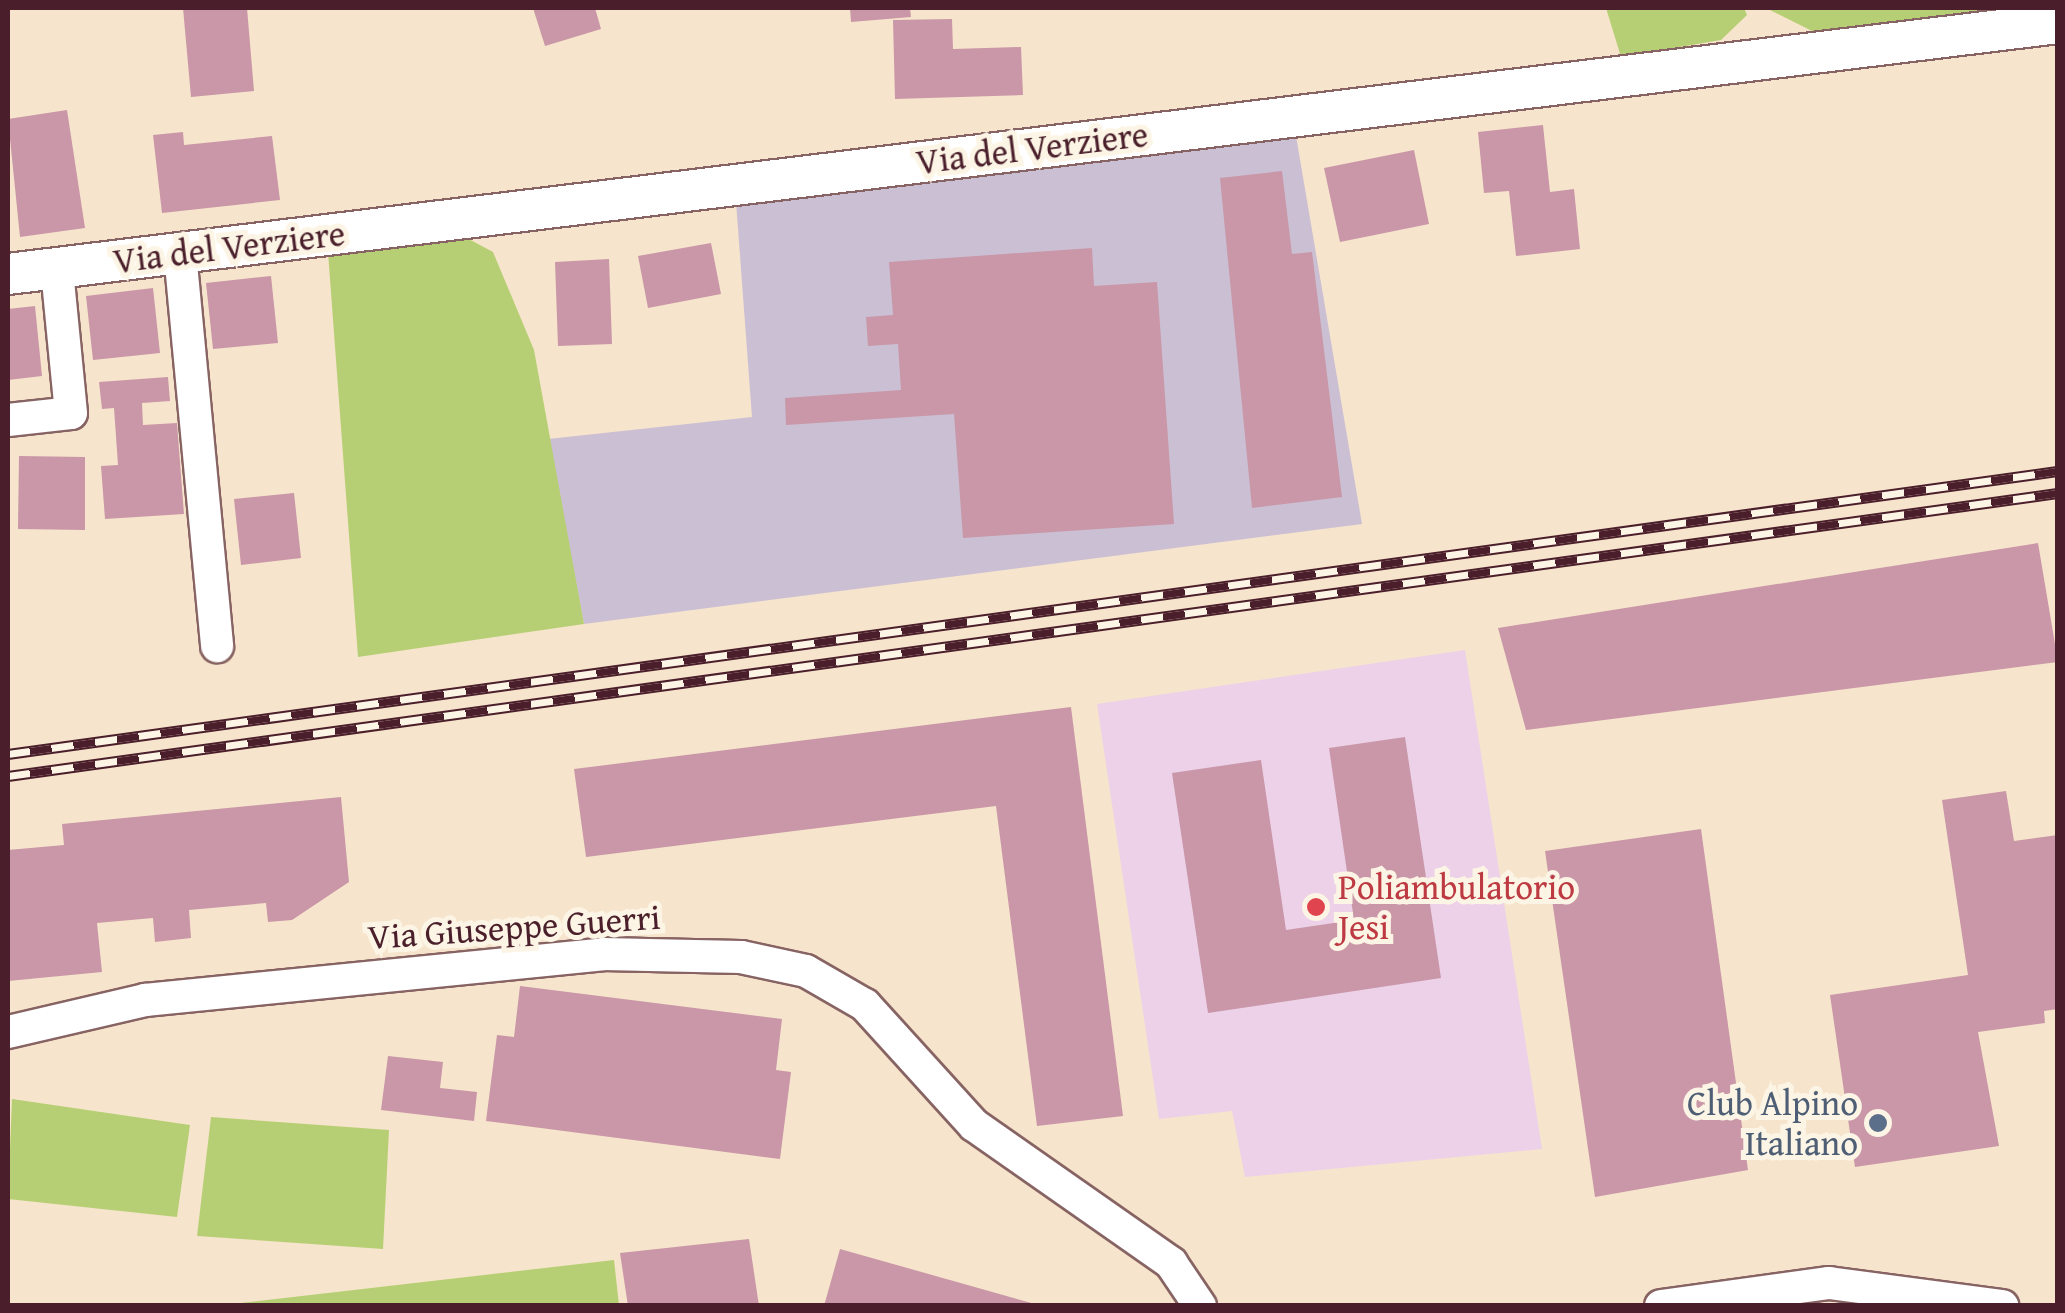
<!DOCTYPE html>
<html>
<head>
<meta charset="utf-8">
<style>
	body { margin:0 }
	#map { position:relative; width:2065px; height:1313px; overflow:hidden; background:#f7e4cc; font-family:"Gentium Book Plus",serif }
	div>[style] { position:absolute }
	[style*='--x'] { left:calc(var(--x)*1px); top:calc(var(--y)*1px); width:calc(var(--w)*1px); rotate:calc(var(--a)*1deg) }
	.built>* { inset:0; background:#ecd1e9 }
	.industrial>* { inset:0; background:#cbbfd4 }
	.green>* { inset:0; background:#b7cf74 }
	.building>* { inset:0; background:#c997a7 }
	.roads { filter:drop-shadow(2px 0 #876463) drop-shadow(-2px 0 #876463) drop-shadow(0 2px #876463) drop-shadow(0 -2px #876463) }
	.minor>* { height:32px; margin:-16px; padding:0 16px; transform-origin:16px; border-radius:16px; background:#fff }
	.tertiary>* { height:40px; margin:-20px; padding:0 20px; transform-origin:20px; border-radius:20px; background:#fff }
	.rail>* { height:11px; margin-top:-5.5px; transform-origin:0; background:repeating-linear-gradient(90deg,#fcf5e5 0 22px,#4a1f2b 0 44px); box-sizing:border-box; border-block:2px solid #4a1f2b }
	.dots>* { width:28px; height:28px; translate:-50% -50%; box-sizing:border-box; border:5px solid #fcf5e5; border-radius:50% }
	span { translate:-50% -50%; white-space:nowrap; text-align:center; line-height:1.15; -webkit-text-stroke:10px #fcf5e5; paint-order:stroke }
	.street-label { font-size:35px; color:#4a1f2b }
	.health-label { font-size:35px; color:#be3a42 }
	.left { translate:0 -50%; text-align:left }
	.service-label { font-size:35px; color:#4e5e75 }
	.right { translate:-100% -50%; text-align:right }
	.frame { position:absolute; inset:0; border:10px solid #4a1f2b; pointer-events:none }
</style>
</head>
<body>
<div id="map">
	<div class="built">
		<div style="clip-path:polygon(1465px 650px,1542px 1149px,1245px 1177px,1232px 1111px,1159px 1119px,1097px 704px)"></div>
	</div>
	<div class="industrial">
		<div style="clip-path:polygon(1295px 130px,1362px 524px,584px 624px,548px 439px,752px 417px,736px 202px)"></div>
	</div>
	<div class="green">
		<div style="clip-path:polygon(1606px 8px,1744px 8px,1747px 15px,1721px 40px,1621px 57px)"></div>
		<div style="clip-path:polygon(1766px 8px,1998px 8px,1999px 11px,1818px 34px)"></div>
		<div style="clip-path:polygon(463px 236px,493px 252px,534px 350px,584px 624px,358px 657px,328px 252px)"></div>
		<div style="clip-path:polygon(12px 1099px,190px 1125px,177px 1217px,8px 1199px)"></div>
		<div style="clip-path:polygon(211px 1117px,389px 1130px,383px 1249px,197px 1236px)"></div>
		<div style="clip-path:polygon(614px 1260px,619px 1305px,223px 1305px)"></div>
	</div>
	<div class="building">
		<div style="clip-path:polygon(183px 8px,247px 8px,254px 91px,191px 97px)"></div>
		<div style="clip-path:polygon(533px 8px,595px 8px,601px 29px,545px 46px)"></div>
		<div style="clip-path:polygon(850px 8px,910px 8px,911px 17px,851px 22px)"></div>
		<div style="clip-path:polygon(952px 19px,953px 49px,1021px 47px,1023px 95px,895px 99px,893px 20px)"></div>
		<div style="clip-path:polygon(67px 110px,85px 228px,20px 237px,8px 119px)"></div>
		<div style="clip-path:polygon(1543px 125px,1550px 192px,1574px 189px,1580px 249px,1516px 256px,1509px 191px,1484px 193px,1478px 132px)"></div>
		<div style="clip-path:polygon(183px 132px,184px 145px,272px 136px,280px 200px,162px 213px,153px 135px)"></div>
		<div style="clip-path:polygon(1414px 150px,1429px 224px,1340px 242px,1324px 168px)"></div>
		<div style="clip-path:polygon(1282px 171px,1292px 254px,1312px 252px,1342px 497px,1252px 508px,1220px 178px)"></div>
		<div style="clip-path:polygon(711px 243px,721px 294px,648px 308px,638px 256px)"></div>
		<div style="clip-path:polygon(1092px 248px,1094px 286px,1157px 282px,1174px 524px,963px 538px,954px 414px,786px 425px,785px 398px,901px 390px,898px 344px,868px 346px,866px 317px,893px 315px,889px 262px)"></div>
		<div style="clip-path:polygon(609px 259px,612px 344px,558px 346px,555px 262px)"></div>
		<div style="clip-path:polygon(271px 276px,278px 343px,213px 349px,206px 283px)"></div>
		<div style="clip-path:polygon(153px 288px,160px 353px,93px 360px,86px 296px)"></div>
		<div style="clip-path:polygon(35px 306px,42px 376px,8px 380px,8px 309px)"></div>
		<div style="clip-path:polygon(168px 377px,170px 401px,142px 403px,143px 425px,177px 423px,184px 514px,105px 519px,101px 466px,118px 465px,114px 408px,102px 409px,99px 382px)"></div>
		<div style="clip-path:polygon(19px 456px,85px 457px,85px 530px,18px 529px)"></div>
		<div style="clip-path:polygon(294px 493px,301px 558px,241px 565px,234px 499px)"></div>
		<div style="clip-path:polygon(2038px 543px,2058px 662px,1526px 730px,1498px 628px)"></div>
		<div style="clip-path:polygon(1071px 707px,1123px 1116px,1037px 1126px,996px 806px,586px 857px,574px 769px)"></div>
		<div style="clip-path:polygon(1405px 737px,1441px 978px,1208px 1013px,1172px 773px,1261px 760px,1286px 930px,1354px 920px,1329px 748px)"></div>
		<div style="clip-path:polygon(2006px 791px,2014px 841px,2058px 835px,2058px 1009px,2044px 1011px,2045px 1023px,1978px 1032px,1999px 1146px,1855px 1167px,1830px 995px,1968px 975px,1942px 800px)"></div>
		<div style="clip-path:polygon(341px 797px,349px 882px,292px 920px,268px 922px,266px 903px,189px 910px,191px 938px,155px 942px,153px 918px,97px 923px,102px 972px,8px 981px,8px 850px,64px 845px,62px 824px)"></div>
		<div style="clip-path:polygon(1701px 829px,1748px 1170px,1595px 1197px,1545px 851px)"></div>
		<div style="clip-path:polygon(520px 986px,782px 1019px,776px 1070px,791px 1072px,780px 1159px,486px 1121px,497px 1035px,514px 1037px)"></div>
		<div style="clip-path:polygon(388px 1056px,443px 1062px,440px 1088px,477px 1092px,474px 1121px,381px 1110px)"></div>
		<div style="clip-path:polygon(749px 1239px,759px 1306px,628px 1306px,620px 1253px)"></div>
		<div style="clip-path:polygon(840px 1249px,1035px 1304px,1035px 1306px,824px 1306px)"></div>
	</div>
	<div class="roads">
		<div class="minor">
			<div style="--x:180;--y:253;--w:395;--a:84.6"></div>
			<div style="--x:8;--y:420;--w:63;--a:-6.3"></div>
			<div style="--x:71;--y:413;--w:145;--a:-95.6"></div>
			<div style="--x:8;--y:1032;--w:141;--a:-13.1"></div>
			<div style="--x:145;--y:1000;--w:460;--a:-5.7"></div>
			<div style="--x:603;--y:954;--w:138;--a:1.2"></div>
			<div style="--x:741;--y:957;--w:66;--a:12.2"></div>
			<div style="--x:806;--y:971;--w:68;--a:30"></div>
			<div style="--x:865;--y:1005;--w:162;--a:47.8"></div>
			<div style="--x:974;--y:1125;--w:241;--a:35"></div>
			<div style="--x:1171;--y:1263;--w:52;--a:56"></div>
			<div style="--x:1661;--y:1306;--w:170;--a:-7.8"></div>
			<div style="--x:1829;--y:1283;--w:175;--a:7.6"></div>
		</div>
		<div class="tertiary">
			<div style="--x:8;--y:274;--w:2065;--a:-6.98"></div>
		</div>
	</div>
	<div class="rail">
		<div style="--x:8;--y:754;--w:2069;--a:-7.86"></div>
		<div style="--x:8;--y:776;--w:2069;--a:-7.86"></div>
	</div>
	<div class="dots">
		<div style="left:1316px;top:907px;background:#e0444e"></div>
		<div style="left:1878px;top:1123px;background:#5c6f8a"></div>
	</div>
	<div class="street-label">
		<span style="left:1032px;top:148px;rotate:-7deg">Via del Verziere</span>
		<span style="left:229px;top:247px;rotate:-7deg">Via del Verziere</span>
		<span style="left:514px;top:927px;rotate:-4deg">Via Giuseppe Guerri</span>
	</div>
	<div class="health-label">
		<span class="left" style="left:1338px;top:907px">Poliambulatorio<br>Jesi</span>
	</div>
	<div class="service-label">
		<span class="right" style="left:1858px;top:1123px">Club Alpino<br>Italiano</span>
	</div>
	<div class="frame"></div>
</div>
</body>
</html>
